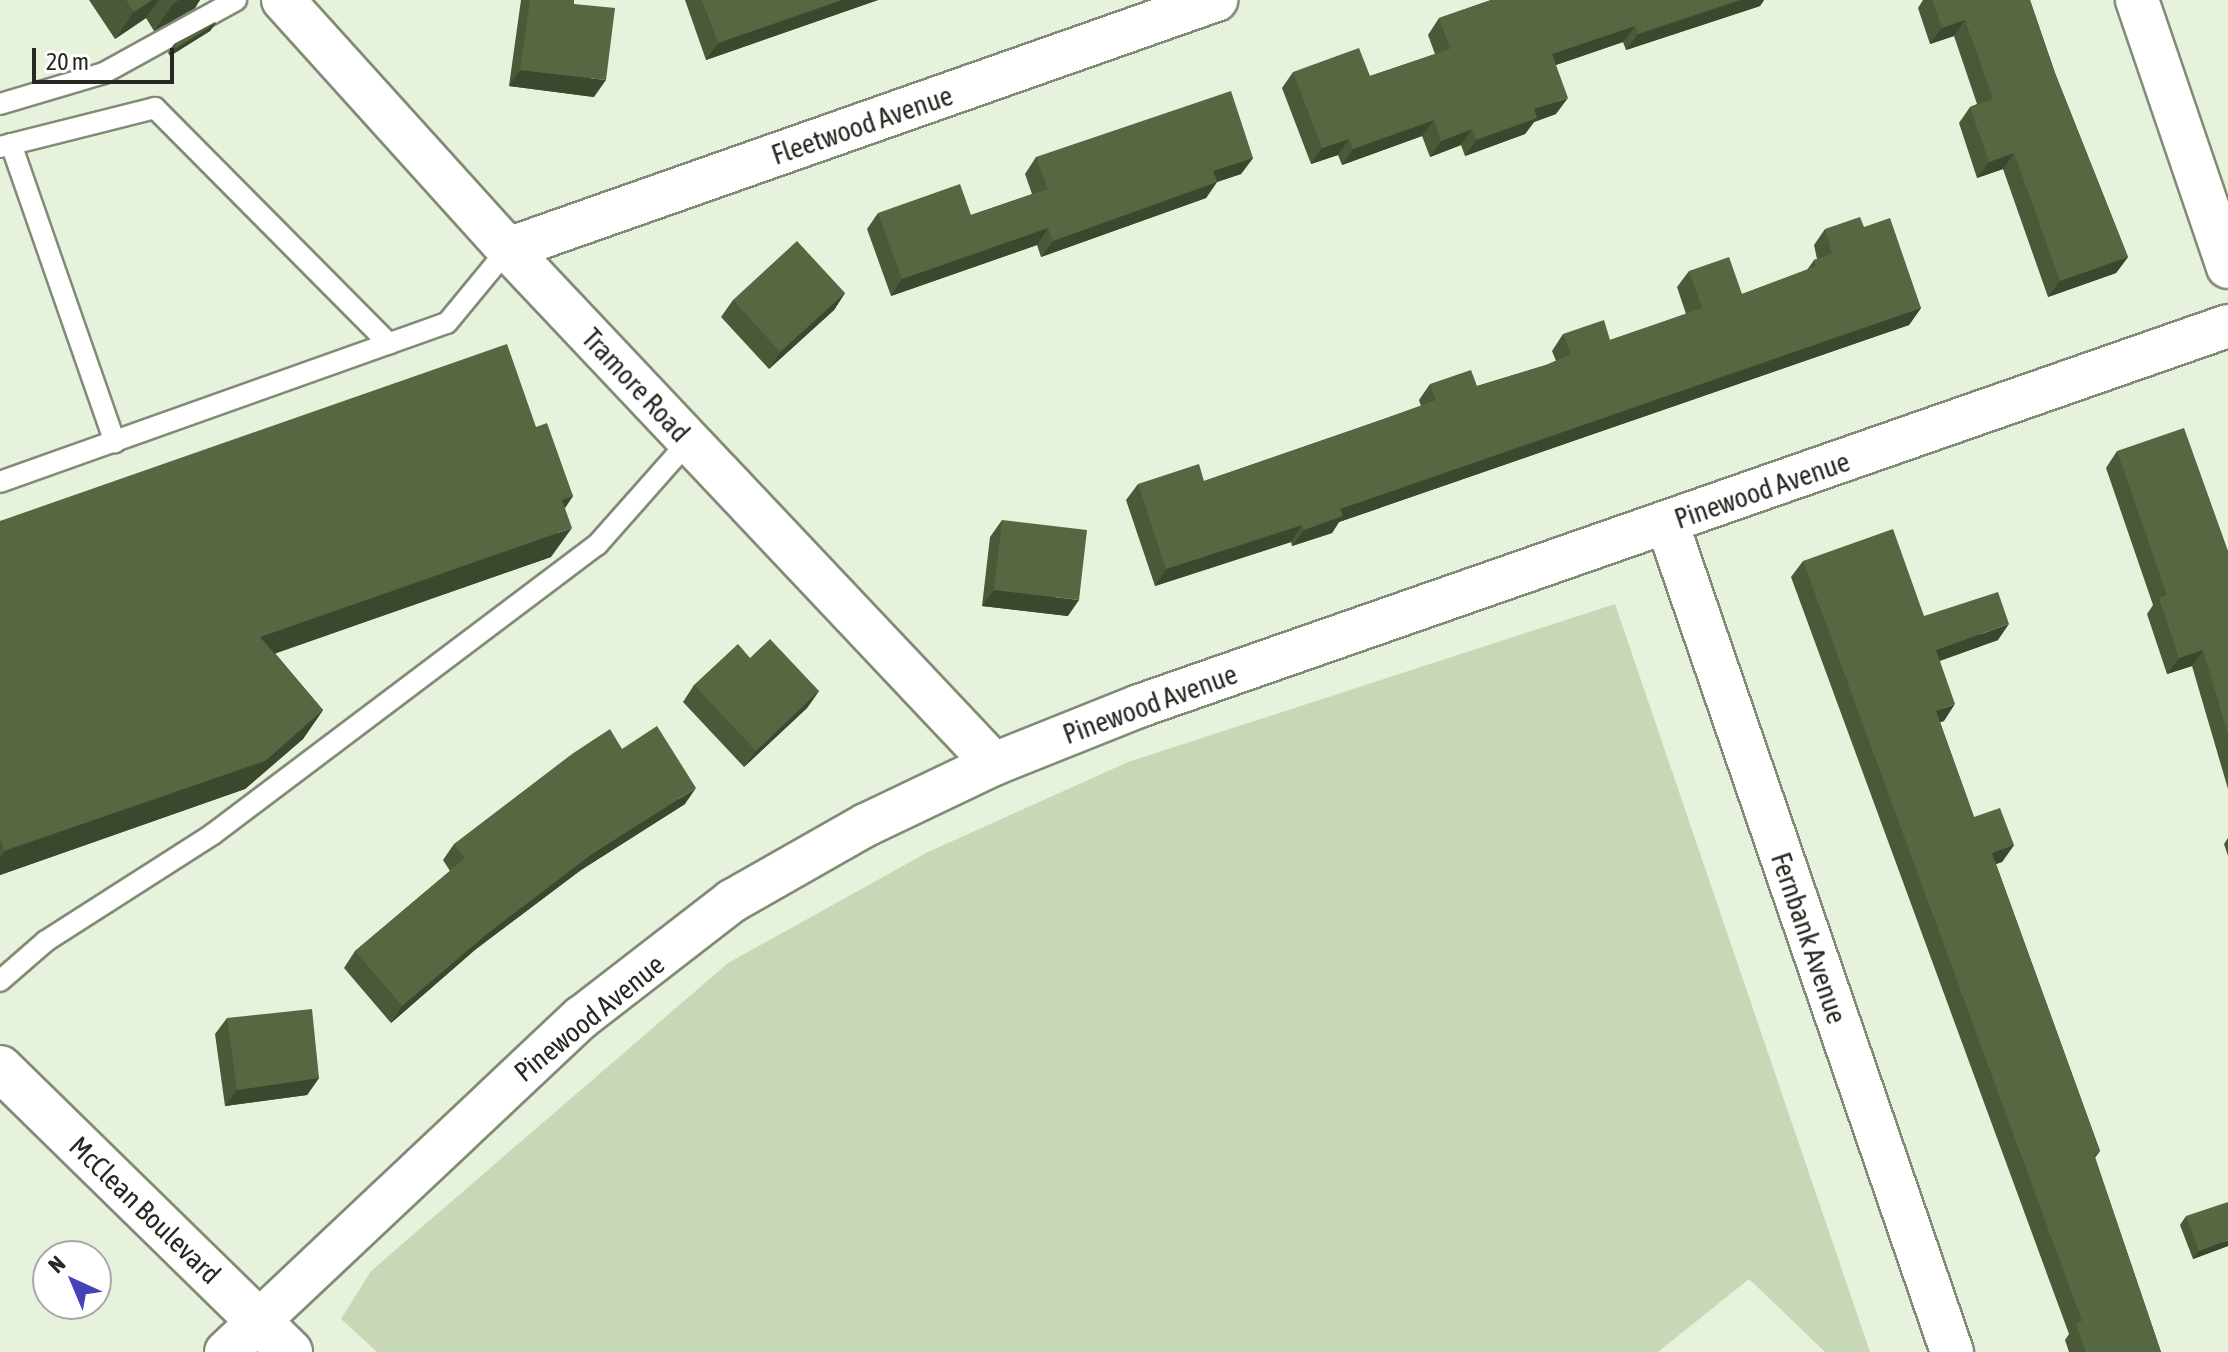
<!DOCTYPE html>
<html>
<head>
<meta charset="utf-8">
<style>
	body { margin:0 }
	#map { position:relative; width:2228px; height:1352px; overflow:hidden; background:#e7f2dc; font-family:"Asap Condensed",sans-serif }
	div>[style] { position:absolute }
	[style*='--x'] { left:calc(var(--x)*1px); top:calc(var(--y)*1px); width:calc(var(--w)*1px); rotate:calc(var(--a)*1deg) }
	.green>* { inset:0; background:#c8d8b7 }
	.roads { filter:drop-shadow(2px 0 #818b76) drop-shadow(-2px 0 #818b76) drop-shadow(0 2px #818b76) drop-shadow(0 -2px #818b76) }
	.lane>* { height:20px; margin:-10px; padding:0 10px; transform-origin:10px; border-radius:10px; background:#fff }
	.street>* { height:42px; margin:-21px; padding:0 21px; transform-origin:21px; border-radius:21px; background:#fff }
	.secondary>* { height:44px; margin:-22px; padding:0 22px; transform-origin:22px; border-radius:22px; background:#fff }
	.wall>* { inset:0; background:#4a5938 }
	.shaded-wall>* { inset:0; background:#3c482e }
	.building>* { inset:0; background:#566741 }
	span { translate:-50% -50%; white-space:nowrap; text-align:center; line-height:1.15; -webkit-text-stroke:8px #fff; paint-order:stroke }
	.street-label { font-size:28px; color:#262921 }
	.north { position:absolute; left:32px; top:1240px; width:80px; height:80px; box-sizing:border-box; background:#fff; border:2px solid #a8a9a6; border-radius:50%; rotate:316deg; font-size:22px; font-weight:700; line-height:32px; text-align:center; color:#262921 }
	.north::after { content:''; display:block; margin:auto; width:28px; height:36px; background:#4642b8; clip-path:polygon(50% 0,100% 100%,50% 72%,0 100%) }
	.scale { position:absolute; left:32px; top:48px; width:142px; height:36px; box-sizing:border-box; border:4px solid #262921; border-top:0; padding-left:10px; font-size:24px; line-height:28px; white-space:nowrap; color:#262921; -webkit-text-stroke:6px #fff; paint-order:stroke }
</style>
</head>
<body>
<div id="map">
	<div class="green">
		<div style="clip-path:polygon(1615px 604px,1870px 1352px,1825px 1352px,1749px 1279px,1658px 1352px,377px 1352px,341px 1319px,371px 1271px,728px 963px,928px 852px,1128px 762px)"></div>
	</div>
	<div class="roads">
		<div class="lane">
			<div style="--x:0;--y:104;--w:109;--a:-16.6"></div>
			<div style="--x:104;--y:73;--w:151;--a:-28.9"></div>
			<div style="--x:11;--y:144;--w:316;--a:70.8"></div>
			<div style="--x:0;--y:147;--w:160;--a:-14.1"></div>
			<div style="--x:155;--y:108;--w:332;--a:45.2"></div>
			<div style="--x:0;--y:482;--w:474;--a:-19.6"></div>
			<div style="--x:447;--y:323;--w:96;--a:-50.5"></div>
			<div style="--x:0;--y:981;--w:61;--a:-41"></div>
			<div style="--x:46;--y:941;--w:198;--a:-32.6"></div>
			<div style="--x:213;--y:834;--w:481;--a:-37"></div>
			<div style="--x:597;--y:545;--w:139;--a:-48.5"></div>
		</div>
		<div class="street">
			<div style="--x:283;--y:0;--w:336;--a:47.9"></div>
			<div style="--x:508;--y:249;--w:708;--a:46.66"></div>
			<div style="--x:2137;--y:0;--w:282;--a:71.2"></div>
			<div style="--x:508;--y:249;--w:751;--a:-19.38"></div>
			<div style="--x:1667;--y:523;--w:877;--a:71.03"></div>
			<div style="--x:226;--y:1352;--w:489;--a:-43.3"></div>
			<div style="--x:582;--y:1017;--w:190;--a:-37.7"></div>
			<div style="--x:732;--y:901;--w:154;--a:-29.6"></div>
			<div style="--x:866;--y:825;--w:142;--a:-25.5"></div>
			<div style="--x:994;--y:764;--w:156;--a:-21.8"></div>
			<div style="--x:1139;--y:706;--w:1153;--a:-19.24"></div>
		</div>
		<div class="secondary">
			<div style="--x:0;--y:1068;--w:406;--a:44.4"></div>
		</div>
	</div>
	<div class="wall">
		<div style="clip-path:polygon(89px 0,200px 0,195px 8px,154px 31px,146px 18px,115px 39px)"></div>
		<div style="clip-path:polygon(521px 0,574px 0,574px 4px,594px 97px,509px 86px)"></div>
		<div style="clip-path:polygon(685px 0,878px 0,706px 60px)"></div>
		<div style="clip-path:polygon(1491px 0,1764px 0,1760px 6px,1626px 50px,1623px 42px,1556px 65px,1556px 114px,1534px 122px,1525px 134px,1465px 156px,1461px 145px,1430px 157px,1422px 136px,1342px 165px,1338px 155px,1311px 164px,1282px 88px,1293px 72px,1370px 76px,1435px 54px,1428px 35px,1439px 18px)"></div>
		<div style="clip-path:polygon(1923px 0,2030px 0,2055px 73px,2128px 257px,2116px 273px,2048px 297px,2003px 169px,1977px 178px,1959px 123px,1970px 107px,1977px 104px,1954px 36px,1930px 44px,1918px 8px)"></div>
		<div style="clip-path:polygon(216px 23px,210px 31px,170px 56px,168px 53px,174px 44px)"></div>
		<div style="clip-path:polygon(1036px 157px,1253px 158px,1241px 174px,1217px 182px,1206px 198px,1041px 257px,1037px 245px,891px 296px,867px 229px,878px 213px,971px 215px,1032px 194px,1025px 174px)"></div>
		<div style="clip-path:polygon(1864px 227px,1921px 308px,1909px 325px,1339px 522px,1332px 533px,1292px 546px,1291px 542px,1155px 586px,1126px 500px,1138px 484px,1204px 481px,1421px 406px,1419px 400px,1430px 384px,1477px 386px,1546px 365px,1556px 361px,1552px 351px,1563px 334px,1610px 340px,1686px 314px,1677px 287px,1689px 271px,1742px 294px,1807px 270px,1814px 260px,1817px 259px,1814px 245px,1825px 229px)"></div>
		<div style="clip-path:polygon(845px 293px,834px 310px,769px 369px,721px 317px,733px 300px)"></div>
		<div style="clip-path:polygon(536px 427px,573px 496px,565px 508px,551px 557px,275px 653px,323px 710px,303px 739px,245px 789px,0 875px,0 521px)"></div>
		<div style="clip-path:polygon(2117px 451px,2228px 551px,2228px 789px,2192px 666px,2167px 674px,2147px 614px,2153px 605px,2106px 468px)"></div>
		<div style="clip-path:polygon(1002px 520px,1068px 616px,982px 606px,990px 537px)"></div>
		<div style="clip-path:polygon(1803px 561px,1924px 616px,1998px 640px,1940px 661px,1944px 721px,1940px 722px,1974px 817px,2014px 845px,2002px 862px,1996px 864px,2100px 1151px,2095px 1158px,2161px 1352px,2069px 1352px,2065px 1340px,2069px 1334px,1791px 577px)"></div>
		<div style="clip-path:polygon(750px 658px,819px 691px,807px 708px,744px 767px,683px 702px,694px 685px)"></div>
		<div style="clip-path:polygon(622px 749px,685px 804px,581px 870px,476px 949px,391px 1023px,344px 968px,355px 951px,450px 871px,443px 860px,454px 844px)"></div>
		<div style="clip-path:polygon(2228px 838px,2228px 856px,2224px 844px)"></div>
		<div style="clip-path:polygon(227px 1018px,319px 1078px,307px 1095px,225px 1106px,215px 1034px)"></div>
		<div style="clip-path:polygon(2186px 1216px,2228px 1246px,2193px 1259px,2180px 1225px)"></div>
	</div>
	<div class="shaded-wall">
		<div style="clip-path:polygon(152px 0,159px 0,146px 18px,115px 39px,134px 12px)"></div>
		<div style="clip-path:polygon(179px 0,200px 0,195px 8px,154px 31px,173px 4px)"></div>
		<div style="clip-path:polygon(842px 0,878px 0,706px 60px,718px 43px)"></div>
		<div style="clip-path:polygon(1740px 0,1764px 0,1760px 6px,1626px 50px,1638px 34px)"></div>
		<div style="clip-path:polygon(1965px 20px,1954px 36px,1930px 44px,1942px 28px)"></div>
		<div style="clip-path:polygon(216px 23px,210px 31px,170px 56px,176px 48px)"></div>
		<div style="clip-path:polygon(1635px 26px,1623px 42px,1541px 70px,1552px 54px)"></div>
		<div style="clip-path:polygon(520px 70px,606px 80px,594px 97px,509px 86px)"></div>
		<div style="clip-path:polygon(1568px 98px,1556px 114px,1534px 122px,1525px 134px,1465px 156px,1476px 140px,1534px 109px)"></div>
		<div style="clip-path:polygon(1434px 120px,1422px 136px,1342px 165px,1353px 149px)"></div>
		<div style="clip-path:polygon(1472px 129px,1461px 145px,1430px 157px,1441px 141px)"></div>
		<div style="clip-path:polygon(1349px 139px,1338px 155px,1311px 164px,1322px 148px)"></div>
		<div style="clip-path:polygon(2014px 153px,2003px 169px,1977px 178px,1989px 162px)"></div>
		<div style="clip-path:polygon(1253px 158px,1241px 174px,1217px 182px,1206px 198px,1041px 257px,1053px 241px,1213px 171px)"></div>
		<div style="clip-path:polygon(1048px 228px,1037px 245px,891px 296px,902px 279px)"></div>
		<div style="clip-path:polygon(2128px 257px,2116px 273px,2048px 297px,2060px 281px)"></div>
		<div style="clip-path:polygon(845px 293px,834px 310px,769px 369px,780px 352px)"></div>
		<div style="clip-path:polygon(1921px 308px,1909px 325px,1339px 522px,1332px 533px,1292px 546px,1304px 530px,1340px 509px)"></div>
		<div style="clip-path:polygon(573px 496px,553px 525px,562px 500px)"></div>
		<div style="clip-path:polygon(1302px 525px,1291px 542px,1155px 586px,1166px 569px)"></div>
		<div style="clip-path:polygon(572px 528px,551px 557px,240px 666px,260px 637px)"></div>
		<div style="clip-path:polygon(994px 590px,1079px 600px,1068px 616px,982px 606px)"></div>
		<div style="clip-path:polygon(2009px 624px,1998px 640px,1924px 666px,1936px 650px)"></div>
		<div style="clip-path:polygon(2203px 650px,2192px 666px,2167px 674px,2179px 658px)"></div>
		<div style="clip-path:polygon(819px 691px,807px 708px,744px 767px,756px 751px)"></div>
		<div style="clip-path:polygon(1955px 704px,1944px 721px,1924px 728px,1936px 711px)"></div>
		<div style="clip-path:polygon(323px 710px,303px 739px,245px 789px,0 875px,0 858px,4px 851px)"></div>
		<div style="clip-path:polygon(696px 788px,685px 804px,581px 870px,476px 949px,391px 1023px,402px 1006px,488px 933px,592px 854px)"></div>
		<div style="clip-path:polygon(2014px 845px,2002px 862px,1981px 869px,1992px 853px)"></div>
		<div style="clip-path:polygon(319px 1078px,307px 1095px,225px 1106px,237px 1090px)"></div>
		<div style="clip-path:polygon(2228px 1240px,2228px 1246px,2193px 1259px,2199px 1251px)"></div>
	</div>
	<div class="building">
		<div style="clip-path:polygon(126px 0,152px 0,134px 12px)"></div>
		<div style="clip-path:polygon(530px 0,574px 0,574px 4px,615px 8px,606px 80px,520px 70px)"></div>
		<div style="clip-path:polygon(702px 0,842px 0,718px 43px)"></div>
		<div style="clip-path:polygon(1491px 0,1740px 0,1638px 34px,1635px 26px,1552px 54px,1568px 98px,1534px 109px,1537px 118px,1476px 140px,1472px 129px,1441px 141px,1434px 120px,1353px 149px,1349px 139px,1322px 148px,1293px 72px,1359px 48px,1370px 76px,1450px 49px,1439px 18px)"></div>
		<div style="clip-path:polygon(1932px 0,2030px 0,2055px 73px,2128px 257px,2060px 281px,2014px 153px,1989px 162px,1970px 107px,1993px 99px,1965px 20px,1942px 28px)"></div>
		<div style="clip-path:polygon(215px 22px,216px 23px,176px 48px,174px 44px)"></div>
		<div style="clip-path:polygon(1231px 91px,1253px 158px,1213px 171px,1217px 182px,1053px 241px,1048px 228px,902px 279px,878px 213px,960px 184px,971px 215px,1048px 189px,1036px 157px)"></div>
		<div style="clip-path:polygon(1860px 217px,1864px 227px,1890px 218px,1921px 308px,1340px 509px,1343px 516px,1304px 530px,1302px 525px,1166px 569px,1138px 484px,1199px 464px,1204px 481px,1359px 428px,1436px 400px,1430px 384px,1471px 370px,1477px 386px,1546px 365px,1571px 354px,1563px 334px,1604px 320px,1610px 340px,1702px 308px,1689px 271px,1729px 257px,1742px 294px,1816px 266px,1814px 260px,1832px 253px,1825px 229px)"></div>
		<div style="clip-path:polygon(797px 241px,845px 293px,780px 352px,733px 300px)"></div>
		<div style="clip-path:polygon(507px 344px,536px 427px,547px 423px,573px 496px,562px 500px,572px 528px,260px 637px,323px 710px,265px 761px,4px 851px,0 838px,0 521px)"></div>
		<div style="clip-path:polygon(2184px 428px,2228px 551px,2228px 734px,2203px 650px,2179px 658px,2159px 598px,2167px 595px,2117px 451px)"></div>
		<div style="clip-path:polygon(1002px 520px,1087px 530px,1079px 600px,994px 590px)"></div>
		<div style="clip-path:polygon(1893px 529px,1924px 616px,1998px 592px,2009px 624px,1936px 650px,1955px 704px,1936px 711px,1974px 817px,2000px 808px,2014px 845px,1992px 853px,2100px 1151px,2094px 1154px,2161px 1352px,2086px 1352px,2076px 1324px,2082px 1321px,1803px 561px)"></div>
		<div style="clip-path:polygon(770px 639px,819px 691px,756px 751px,694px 685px,738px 644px,750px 658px)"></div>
		<div style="clip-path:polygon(657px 726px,696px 788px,592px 854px,488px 933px,402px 1006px,355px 951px,465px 858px,454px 844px,572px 754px,610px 729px,622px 749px)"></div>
		<div style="clip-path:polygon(312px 1009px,319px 1078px,237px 1090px,227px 1018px)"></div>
		<div style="clip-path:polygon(2228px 1202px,2228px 1240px,2199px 1251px,2186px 1216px)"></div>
	</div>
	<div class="street-label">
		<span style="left:862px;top:125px;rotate:-19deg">Fleetwood Avenue</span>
		<span style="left:636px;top:385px;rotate:47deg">Tramore Road</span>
		<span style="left:1762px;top:490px;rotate:-19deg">Pinewood Avenue</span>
		<span style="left:1150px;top:704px;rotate:-20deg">Pinewood Avenue</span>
		<span style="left:1809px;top:938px;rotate:71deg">Fernbank Avenue</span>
		<span style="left:589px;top:1018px;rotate:-39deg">Pinewood Avenue</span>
		<span style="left:145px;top:1210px;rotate:44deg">McClean Boulevard</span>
	</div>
	<div class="north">N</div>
	<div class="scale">20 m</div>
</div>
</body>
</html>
